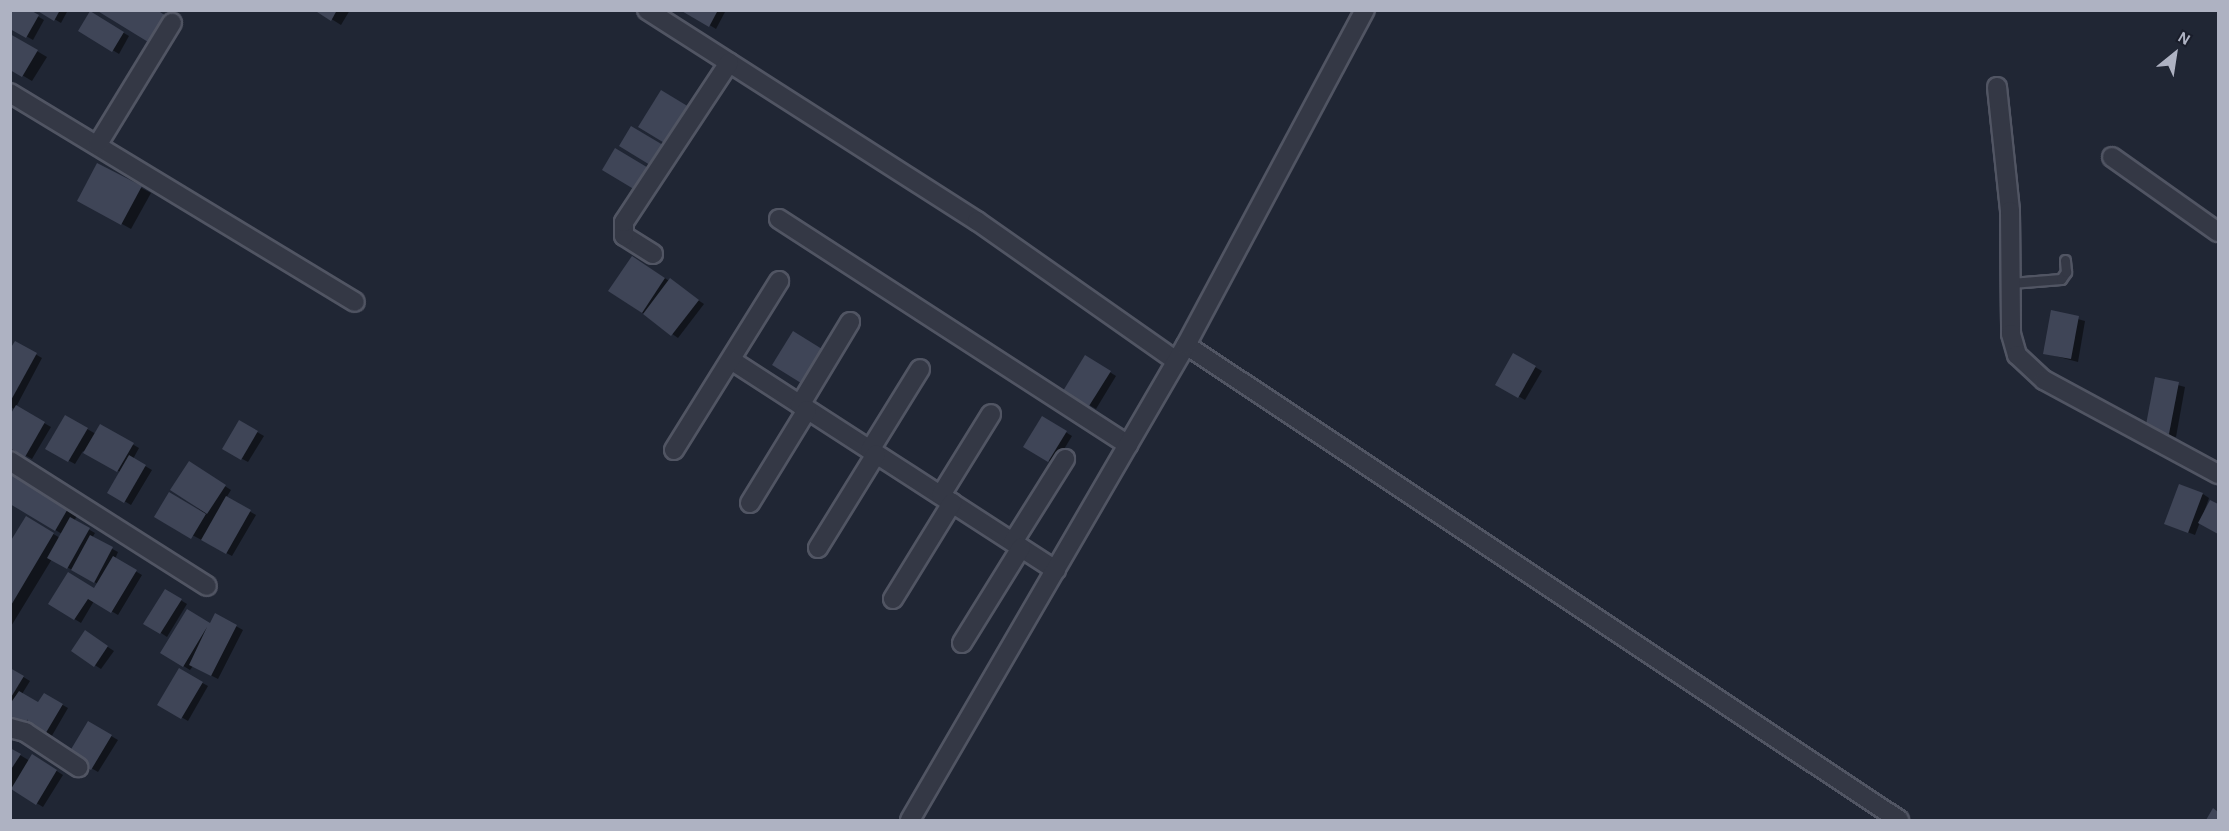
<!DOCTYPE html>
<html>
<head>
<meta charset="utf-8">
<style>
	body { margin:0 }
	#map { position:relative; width:2229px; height:831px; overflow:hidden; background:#202634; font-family:"Alegreya Sans",sans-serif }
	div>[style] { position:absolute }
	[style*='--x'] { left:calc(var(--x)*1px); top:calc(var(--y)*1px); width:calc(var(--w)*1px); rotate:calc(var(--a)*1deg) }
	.shadow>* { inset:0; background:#0007 }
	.building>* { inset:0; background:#3f4557 }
	.roads { filter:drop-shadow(2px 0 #515563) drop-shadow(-2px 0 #515563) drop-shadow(0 2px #515563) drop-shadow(0 -2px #515563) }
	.lane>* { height:9px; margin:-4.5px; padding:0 4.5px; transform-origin:4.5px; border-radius:4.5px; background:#343845 }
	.street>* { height:18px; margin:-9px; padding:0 9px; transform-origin:9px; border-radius:9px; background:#343845 }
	span { translate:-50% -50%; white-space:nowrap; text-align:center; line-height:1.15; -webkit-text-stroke:4.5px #191d2a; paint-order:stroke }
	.frame { position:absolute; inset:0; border:12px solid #aeb2c2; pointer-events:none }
	.north { position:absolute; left:2145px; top:24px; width:60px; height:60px; -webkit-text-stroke:4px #191d2a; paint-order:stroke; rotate:30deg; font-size:16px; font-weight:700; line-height:24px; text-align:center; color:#aeb2c2 }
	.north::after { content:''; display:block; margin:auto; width:21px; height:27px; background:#aeb2c2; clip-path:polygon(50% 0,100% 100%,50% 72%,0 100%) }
</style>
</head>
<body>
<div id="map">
	<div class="shadow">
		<div style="clip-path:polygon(27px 10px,44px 20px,33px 40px,10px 27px)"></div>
		<div style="clip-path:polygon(39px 10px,68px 10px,61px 23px)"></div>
		<div style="clip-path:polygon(317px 10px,350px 10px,341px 25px)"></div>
		<div style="clip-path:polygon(685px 10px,726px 10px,716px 29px)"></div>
		<div style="clip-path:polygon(90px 13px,129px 36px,119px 54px,80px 30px)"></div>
		<div style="clip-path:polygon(10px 35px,47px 57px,32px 81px,10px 68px)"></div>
		<div style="clip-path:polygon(98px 165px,151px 193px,131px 229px,79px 200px)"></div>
		<div style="clip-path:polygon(639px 261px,704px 304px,678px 338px,611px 291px)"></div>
		<div style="clip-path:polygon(2052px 312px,2085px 321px,2078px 362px,2044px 353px)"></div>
		<div style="clip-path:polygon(793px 333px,827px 354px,808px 386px,774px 365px)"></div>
		<div style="clip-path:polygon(16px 343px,42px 358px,16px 407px,51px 427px,32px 459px,10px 447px,15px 409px,10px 407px,10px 352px)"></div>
		<div style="clip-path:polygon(1514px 355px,1542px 371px,1525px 400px,1497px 384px)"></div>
		<div style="clip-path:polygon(1086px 357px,1116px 376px,1096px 409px,1065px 390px)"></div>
		<div style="clip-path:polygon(2156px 379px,2185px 387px,2176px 437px,2153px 433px)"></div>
		<div style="clip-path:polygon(66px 417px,96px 434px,101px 426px,139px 448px,133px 459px,152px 470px,131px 505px,109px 492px,120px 472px,83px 451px,75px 464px,47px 449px)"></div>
		<div style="clip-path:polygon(1043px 418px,1072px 436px,1055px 464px,1025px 446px)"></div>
		<div style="clip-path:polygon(240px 422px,264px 436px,248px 462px,224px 449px)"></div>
		<div style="clip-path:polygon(195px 467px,231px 490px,226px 498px,256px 515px,232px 556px,156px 516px,170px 494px,207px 515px,172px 489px)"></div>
		<div style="clip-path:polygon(2203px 494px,2209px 498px,2204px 512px,2211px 502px,2218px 506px,2218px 533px,2200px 522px,2195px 535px,2172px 526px)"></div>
		<div style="clip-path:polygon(10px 503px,82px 507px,74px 521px,95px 533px,92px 538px,118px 552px,115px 559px,142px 575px,118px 615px,94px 601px,81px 623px,50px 604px,95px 590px,98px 584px,52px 559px,10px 628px,10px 545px,27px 518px,60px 538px,62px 534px)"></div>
		<div style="clip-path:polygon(166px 591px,187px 604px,167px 637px,146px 623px)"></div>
		<div style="clip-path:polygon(187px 611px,211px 625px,216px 615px,243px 630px,218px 679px,193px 666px,190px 670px,162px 653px)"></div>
		<div style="clip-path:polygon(91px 636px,114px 651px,101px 669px,73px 651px)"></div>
		<div style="clip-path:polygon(10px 669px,30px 681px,22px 694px,39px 704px,45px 695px,68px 708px,50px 739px,10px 718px)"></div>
		<div style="clip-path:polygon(179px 670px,208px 686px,188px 721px,159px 704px)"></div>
		<div style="clip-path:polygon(89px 723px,118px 740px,98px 772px,69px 755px)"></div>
		<div style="clip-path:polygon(10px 749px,30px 761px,33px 756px,63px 775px,43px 807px,13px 789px,10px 793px)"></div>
	</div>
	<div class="building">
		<div style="clip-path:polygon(10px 10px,30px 10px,39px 15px,26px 38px,10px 29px)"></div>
		<div style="clip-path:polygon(36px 10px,60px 10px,54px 21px)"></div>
		<div style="clip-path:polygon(96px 10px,157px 10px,169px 18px,153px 45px)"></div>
		<div style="clip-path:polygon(314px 10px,337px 10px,331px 21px)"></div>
		<div style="clip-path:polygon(680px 10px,718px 10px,709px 27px)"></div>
		<div style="clip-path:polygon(90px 11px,124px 32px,112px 52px,78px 31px)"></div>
		<div style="clip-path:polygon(10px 34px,38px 50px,22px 77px,10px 70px)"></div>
		<div style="clip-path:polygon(661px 90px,694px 110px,671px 147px,638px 127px)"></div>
		<div style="clip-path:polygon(631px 126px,668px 148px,655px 168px,619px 146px)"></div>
		<div style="clip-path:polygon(615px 148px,650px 169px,637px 191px,602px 170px)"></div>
		<div style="clip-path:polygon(97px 163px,142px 186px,121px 225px,77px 201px)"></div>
		<div style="clip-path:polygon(632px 256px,665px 278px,642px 313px,608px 291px)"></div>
		<div style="clip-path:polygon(670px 278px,699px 300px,671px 336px,643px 314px)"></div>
		<div style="clip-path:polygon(2051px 310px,2079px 316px,2071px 359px,2043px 354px)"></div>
		<div style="clip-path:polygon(793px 331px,822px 349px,801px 383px,772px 365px)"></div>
		<div style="clip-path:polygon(15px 341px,37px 353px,10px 402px,10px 349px)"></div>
		<div style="clip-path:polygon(1513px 353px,1536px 366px,1518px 398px,1495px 385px)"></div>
		<div style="clip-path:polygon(1085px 355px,1111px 371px,1089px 406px,1063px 391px)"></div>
		<div style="clip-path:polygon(2155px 377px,2179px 382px,2169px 434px,2145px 430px)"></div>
		<div style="clip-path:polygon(16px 405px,45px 422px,25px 457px,10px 448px,10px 415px)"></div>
		<div style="clip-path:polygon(65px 415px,88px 428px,68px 462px,45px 449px)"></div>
		<div style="clip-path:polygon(1042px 416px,1067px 431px,1048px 462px,1023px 447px)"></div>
		<div style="clip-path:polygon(239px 420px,258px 431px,241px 460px,222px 449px)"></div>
		<div style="clip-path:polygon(100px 424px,134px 443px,117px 472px,83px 453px)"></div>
		<div style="clip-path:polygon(129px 455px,146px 465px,124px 503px,107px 493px)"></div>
		<div style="clip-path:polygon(189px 461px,226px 485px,207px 514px,170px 490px)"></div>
		<div style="clip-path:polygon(10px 462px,73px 500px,55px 531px,10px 504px)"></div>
		<div style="clip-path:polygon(2179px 484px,2203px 493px,2188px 533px,2164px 524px)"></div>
		<div style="clip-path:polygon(169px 492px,206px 514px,191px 539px,154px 517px)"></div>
		<div style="clip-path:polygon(226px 496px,251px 510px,226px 554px,201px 540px)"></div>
		<div style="clip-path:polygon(2210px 500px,2218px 504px,2218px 534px,2198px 523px)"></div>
		<div style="clip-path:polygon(26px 516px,54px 533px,10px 607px,10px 542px)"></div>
		<div style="clip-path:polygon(70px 517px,90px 528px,67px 569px,47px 558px)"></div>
		<div style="clip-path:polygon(90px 535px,113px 547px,94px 583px,71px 570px)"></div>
		<div style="clip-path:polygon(113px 556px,137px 570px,111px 613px,88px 599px,74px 620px,48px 604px,68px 572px,94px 588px)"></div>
		<div style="clip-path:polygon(165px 589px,182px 599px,160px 634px,143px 624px)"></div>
		<div style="clip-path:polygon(187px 609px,210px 623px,215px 613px,237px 625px,211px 676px,189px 665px,207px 627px,183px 667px,160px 653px)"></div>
		<div style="clip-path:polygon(85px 630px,108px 646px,94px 667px,71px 651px)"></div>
		<div style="clip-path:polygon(10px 668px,24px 676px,10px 699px)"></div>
		<div style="clip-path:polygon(179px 668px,203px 682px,181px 719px,157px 705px)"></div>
		<div style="clip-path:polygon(19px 691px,38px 702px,44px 693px,63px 704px,44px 736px,25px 726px,28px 719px,23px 727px,10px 720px,10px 704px)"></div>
		<div style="clip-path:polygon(88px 721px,112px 735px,91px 770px,67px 756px)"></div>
		<div style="clip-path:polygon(10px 748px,21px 754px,10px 771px)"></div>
		<div style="clip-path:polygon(32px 754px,57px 770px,36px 805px,11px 789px)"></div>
		<div style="clip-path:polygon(2213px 808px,2218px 812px,2218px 820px,2206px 820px)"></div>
	</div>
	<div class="roads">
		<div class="lane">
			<div style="--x:2011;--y:283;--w:50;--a:-4.6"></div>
			<div style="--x:2061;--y:279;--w:9;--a:-54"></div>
			<div style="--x:2066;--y:272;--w:12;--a:-95"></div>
		</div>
		<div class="street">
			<div style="--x:647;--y:10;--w:392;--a:32.6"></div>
			<div style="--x:977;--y:221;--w:243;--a:35.1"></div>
			<div style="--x:1997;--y:87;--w:125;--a:84"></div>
			<div style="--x:2010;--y:211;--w:123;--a:89.5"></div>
			<div style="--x:2011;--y:334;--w:22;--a:74"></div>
			<div style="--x:2017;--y:355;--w:37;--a:43"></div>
			<div style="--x:2044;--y:380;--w:198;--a:28.4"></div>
			<div style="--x:10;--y:93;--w:403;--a:31.2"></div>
			<div style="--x:98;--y:144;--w:142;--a:-58.6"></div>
			<div style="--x:2112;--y:157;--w:130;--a:35.3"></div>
			<div style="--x:779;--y:219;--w:416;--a:32.9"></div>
			<div style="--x:653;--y:254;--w:34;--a:-148"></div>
			<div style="--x:624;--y:236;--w:14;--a:-90"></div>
			<div style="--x:624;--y:222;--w:191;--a:-56.6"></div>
			<div style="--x:1186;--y:345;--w:857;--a:33.67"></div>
			<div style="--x:731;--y:360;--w:387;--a:32.9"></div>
			<div style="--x:800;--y:405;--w:97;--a:-58.9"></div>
			<div style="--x:674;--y:450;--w:199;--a:-58.1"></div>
			<div style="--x:870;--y:450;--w:95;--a:-58.3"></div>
			<div style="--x:10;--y:461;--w:233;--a:32.4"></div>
			<div style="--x:941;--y:495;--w:95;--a:-58.3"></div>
			<div style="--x:750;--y:503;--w:109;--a:-58.5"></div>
			<div style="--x:1013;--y:542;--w:98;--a:-57.9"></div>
			<div style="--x:818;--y:548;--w:110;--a:-58.3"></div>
			<div style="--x:893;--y:599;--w:113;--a:-58.4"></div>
			<div style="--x:962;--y:643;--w:112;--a:-58.2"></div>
			<div style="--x:10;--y:728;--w:16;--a:15"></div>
			<div style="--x:25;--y:732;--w:64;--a:33.4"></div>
			<div style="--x:910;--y:820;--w:549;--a:-59.84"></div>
			<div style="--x:1186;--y:345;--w:380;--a:-61.9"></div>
		</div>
	</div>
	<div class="frame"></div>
	<div class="north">N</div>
</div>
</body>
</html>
